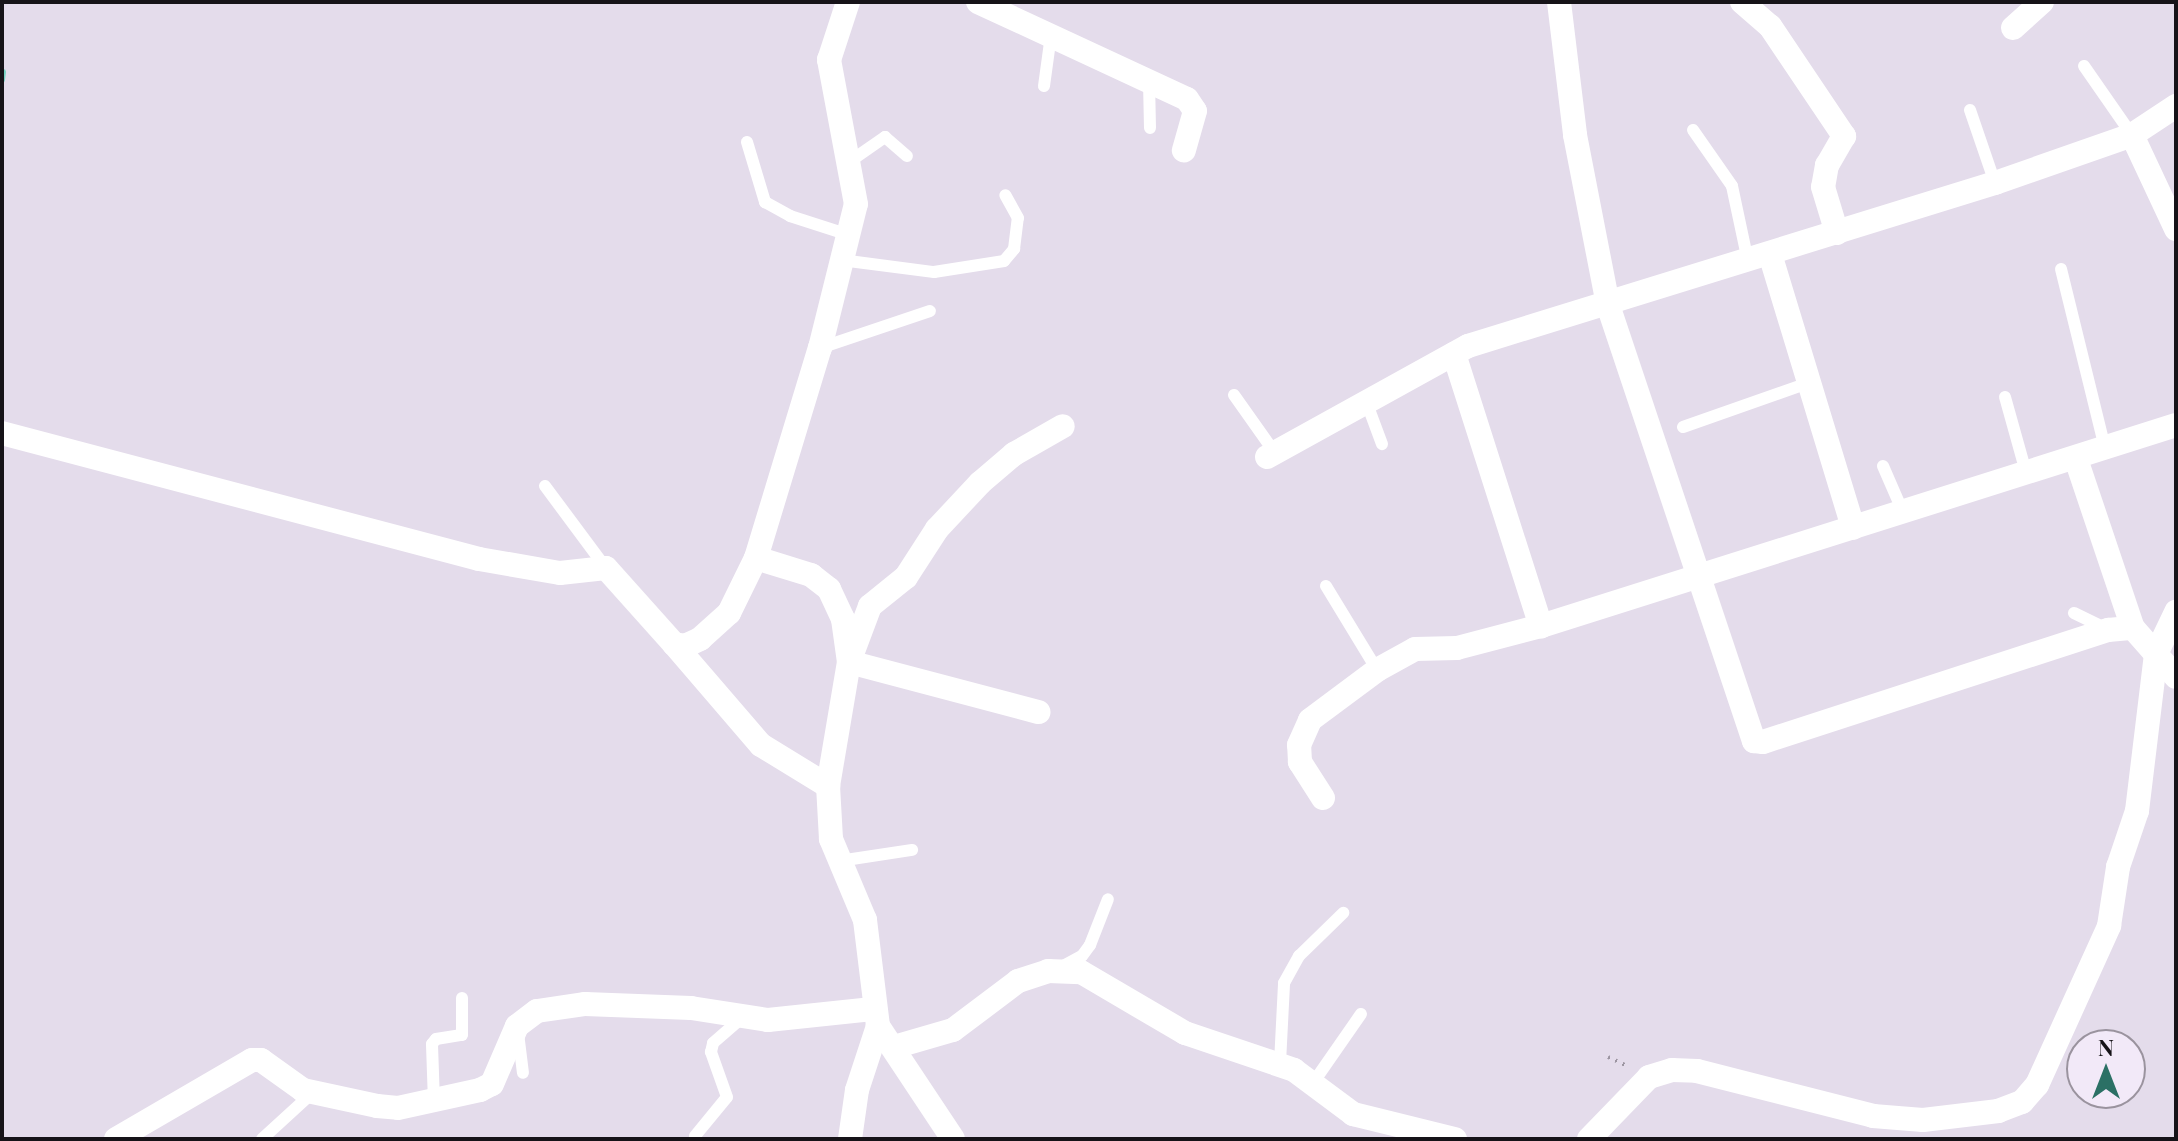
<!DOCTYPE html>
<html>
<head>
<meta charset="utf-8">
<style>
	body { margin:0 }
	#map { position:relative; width:2178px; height:1141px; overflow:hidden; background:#e4dceb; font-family:"Playfair Display",serif }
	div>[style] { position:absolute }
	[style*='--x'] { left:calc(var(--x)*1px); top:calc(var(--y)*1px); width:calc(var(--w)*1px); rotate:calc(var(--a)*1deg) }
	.stream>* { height:6px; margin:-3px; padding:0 3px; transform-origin:3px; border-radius:3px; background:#76d4c3 }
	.path>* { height:4px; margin-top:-2px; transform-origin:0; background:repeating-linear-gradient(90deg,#9c95a1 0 2px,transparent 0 8px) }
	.service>* { height:12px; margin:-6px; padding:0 6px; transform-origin:6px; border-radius:6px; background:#fff }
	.minor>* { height:24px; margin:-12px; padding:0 12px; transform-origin:12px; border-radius:12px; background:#fff }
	span { translate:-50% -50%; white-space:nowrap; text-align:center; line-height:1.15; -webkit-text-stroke:7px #f2e9f8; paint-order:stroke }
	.frame { position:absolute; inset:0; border:4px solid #161318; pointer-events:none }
	.north { position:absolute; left:2066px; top:1029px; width:80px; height:80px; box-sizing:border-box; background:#f2e9f8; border:2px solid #9a939e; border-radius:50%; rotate:0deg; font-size:22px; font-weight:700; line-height:32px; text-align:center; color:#161318 }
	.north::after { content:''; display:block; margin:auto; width:28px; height:36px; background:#2b7065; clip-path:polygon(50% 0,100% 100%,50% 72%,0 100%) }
</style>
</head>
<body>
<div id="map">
	<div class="stream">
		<div style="--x:2;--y:80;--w:8;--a:-83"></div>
	</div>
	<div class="path">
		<div style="--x:1608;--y:1057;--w:23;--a:25"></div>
	</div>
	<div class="service">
		<div style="--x:2084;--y:66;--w:84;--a:55.2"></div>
		<div style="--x:1149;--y:81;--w:47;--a:88.8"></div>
		<div style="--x:1044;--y:86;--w:51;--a:-82.2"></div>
		<div style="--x:1970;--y:110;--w:77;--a:71.1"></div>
		<div style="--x:1693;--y:130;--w:68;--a:55.1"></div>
		<div style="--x:1732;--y:186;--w:77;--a:78"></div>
		<div style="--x:747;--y:142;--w:63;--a:73.3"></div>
		<div style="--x:765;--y:202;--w:29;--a:29"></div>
		<div style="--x:790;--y:216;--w:62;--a:17.9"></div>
		<div style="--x:849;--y:162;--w:44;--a:-34.8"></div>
		<div style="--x:885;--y:137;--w:29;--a:41"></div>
		<div style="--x:841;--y:260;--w:94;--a:7.4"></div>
		<div style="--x:934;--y:272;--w:71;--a:-8.9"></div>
		<div style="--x:1004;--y:261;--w:16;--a:-50"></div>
		<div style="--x:1014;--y:249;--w:31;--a:-83"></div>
		<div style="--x:1018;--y:218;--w:26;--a:-119"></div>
		<div style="--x:2061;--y:269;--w:184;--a:76.2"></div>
		<div style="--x:820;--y:348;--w:116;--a:-18.6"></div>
		<div style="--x:1234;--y:395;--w:71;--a:54.7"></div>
		<div style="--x:2005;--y:397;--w:78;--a:74.4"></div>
		<div style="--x:1366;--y:401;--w:46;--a:69.6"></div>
		<div style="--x:1683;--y:427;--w:133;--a:-19.4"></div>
		<div style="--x:1883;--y:466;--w:50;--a:66.5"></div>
		<div style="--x:545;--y:486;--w:102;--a:53.4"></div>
		<div style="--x:1326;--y:586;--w:98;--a:58.7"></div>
		<div style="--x:2074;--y:613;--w:37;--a:26"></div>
		<div style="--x:839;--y:861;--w:74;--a:-8.6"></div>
		<div style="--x:1063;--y:966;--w:21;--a:-28"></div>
		<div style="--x:1082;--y:956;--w:14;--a:-54"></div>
		<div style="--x:1090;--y:945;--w:49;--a:-68.6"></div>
		<div style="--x:518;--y:1033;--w:40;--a:82.9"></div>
		<div style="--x:1280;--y:1063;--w:80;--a:-87.1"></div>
		<div style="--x:1284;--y:983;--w:31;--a:-61"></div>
		<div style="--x:1299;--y:956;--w:62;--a:-44.3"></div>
		<div style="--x:1313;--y:1083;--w:84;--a:-55.2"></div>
		<div style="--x:434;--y:1102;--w:58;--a:-92"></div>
		<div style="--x:432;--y:1044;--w:6;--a:-51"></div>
		<div style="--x:436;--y:1039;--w:26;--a:-9"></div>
		<div style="--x:462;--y:1035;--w:37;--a:-90"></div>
		<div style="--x:695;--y:1136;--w:50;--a:-50.6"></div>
		<div style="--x:727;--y:1097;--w:48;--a:-109.6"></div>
		<div style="--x:711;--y:1052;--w:9;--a:-77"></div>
		<div style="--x:713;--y:1043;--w:37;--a:-41"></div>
		<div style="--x:262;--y:1139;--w:65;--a:-42.5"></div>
	</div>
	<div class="minor">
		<div style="--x:978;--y:2;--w:230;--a:24.9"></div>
		<div style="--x:1187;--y:99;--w:14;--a:56"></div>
		<div style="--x:1195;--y:111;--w:41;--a:105.8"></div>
		<div style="--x:1559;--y:2;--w:134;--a:83.1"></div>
		<div style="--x:1575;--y:135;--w:173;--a:79"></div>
		<div style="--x:1608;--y:305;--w:460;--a:71.5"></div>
		<div style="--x:1754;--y:741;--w:9;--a:6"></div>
		<div style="--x:1763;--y:742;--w:363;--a:-18"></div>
		<div style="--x:2108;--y:630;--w:25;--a:-5"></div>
		<div style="--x:1742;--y:2;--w:37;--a:41"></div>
		<div style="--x:1770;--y:26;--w:133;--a:56.1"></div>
		<div style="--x:1844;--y:136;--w:34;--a:120"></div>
		<div style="--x:1827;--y:165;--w:22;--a:100"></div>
		<div style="--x:1823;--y:187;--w:48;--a:73.1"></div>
		<div style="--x:2013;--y:28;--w:39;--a:-42"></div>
		<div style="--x:2132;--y:135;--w:104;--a:64.9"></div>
		<div style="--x:1770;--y:254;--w:286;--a:73.1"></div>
		<div style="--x:1454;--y:354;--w:286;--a:72.3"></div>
		<div style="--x:2;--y:433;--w:493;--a:14.8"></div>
		<div style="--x:479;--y:559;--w:82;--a:9.8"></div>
		<div style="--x:560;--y:573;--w:46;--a:-6.2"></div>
		<div style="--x:606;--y:568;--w:102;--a:48.2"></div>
		<div style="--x:674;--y:644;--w:11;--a:10"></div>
		<div style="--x:685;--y:646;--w:17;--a:-25"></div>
		<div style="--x:700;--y:639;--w:39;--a:-42"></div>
		<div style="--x:729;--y:613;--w:61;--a:-63.9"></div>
		<div style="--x:756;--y:558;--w:220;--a:-73.1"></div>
		<div style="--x:820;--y:348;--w:148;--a:-76"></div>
		<div style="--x:856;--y:204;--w:147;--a:-100.6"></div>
		<div style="--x:829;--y:60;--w:61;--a:-71.9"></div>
		<div style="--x:1267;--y:457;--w:230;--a:-28.9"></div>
		<div style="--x:1468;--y:346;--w:552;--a:-17.19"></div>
		<div style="--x:1995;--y:183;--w:145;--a:-19.3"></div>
		<div style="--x:2132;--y:135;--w:53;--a:-33.4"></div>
		<div style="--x:2076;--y:459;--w:178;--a:71.4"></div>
		<div style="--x:2133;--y:628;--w:65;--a:48.7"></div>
		<div style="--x:756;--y:558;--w:58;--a:17.2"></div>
		<div style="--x:811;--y:575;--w:23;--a:38"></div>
		<div style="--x:829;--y:589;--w:33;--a:65"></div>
		<div style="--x:843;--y:619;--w:43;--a:82.1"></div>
		<div style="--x:849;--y:662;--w:196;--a:14.8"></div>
		<div style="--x:674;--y:644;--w:133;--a:49.3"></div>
		<div style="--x:761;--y:745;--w:79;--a:31.5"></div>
		<div style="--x:1323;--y:798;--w:43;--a:-122.6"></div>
		<div style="--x:1300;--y:762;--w:17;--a:-93"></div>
		<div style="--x:1299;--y:745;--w:27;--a:-66"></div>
		<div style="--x:1310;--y:720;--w:84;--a:-36.7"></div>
		<div style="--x:1377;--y:670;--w:43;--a:-28.9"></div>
		<div style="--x:1415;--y:649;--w:42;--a:-1.4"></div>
		<div style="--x:1457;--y:648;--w:87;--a:-14.7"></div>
		<div style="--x:1541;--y:626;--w:666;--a:-17.56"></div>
		<div style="--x:894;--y:1047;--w:61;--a:-16.1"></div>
		<div style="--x:953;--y:1030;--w:81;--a:-37"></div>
		<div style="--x:1018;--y:981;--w:32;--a:-18"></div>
		<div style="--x:1048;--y:971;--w:33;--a:2"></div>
		<div style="--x:1081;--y:972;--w:121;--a:30.4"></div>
		<div style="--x:1185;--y:1033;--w:115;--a:18.7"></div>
		<div style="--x:1294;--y:1070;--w:74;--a:36.7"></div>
		<div style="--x:1353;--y:1114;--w:105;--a:13.8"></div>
		<div style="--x:116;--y:1139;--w:157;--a:-30.2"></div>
		<div style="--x:252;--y:1060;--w:9;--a:0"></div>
		<div style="--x:261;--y:1060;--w:52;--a:35.5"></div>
		<div style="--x:303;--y:1090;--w:76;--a:12.2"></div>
		<div style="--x:377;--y:1106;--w:21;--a:5"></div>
		<div style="--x:398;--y:1108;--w:84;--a:-12.4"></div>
		<div style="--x:480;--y:1090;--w:13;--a:-27"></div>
		<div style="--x:492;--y:1084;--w:63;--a:-66.7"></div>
		<div style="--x:517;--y:1026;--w:25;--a:-37"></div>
		<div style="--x:537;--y:1011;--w:49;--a:-8.3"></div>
		<div style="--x:585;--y:1004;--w:106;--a:2.2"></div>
		<div style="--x:691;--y:1008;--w:78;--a:8.9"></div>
		<div style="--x:768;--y:1020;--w:105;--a:-6"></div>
		<div style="--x:850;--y:1139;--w:49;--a:-81.9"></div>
		<div style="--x:857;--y:1090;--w:67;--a:-71.8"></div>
		<div style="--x:953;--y:1139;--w:136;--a:-123.6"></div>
		<div style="--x:878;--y:1026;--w:107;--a:-97"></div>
		<div style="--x:865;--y:920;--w:88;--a:-112.8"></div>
		<div style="--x:831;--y:839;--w:53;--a:-93.2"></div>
		<div style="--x:828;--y:786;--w:126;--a:-80.4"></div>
		<div style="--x:849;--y:662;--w:60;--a:-69.4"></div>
		<div style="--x:870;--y:606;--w:46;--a:-38.9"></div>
		<div style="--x:906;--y:577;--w:57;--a:-57.1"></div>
		<div style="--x:937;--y:529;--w:63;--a:-46.9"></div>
		<div style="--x:980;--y:483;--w:45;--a:-40.5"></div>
		<div style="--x:1014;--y:454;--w:56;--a:-29.7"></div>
		<div style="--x:1589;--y:1139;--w:86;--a:-45.9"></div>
		<div style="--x:1649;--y:1077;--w:24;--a:-17"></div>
		<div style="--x:1672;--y:1070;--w:25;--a:2"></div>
		<div style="--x:1697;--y:1071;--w:182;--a:14.3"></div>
		<div style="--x:1873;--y:1116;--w:50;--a:4.6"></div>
		<div style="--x:1923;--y:1120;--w:76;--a:-6.8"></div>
		<div style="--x:1998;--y:1111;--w:26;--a:-21"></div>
		<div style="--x:2022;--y:1102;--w:23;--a:-49"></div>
		<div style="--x:2037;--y:1085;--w:175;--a:-65.6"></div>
		<div style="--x:2109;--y:926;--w:60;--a:-81.3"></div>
		<div style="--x:2118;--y:867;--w:59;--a:-71.3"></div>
		<div style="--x:2137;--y:811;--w:158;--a:-83.1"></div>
		<div style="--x:2156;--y:654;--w:47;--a:-64.5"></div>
	</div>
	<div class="frame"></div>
	<div class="north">N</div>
</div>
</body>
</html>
